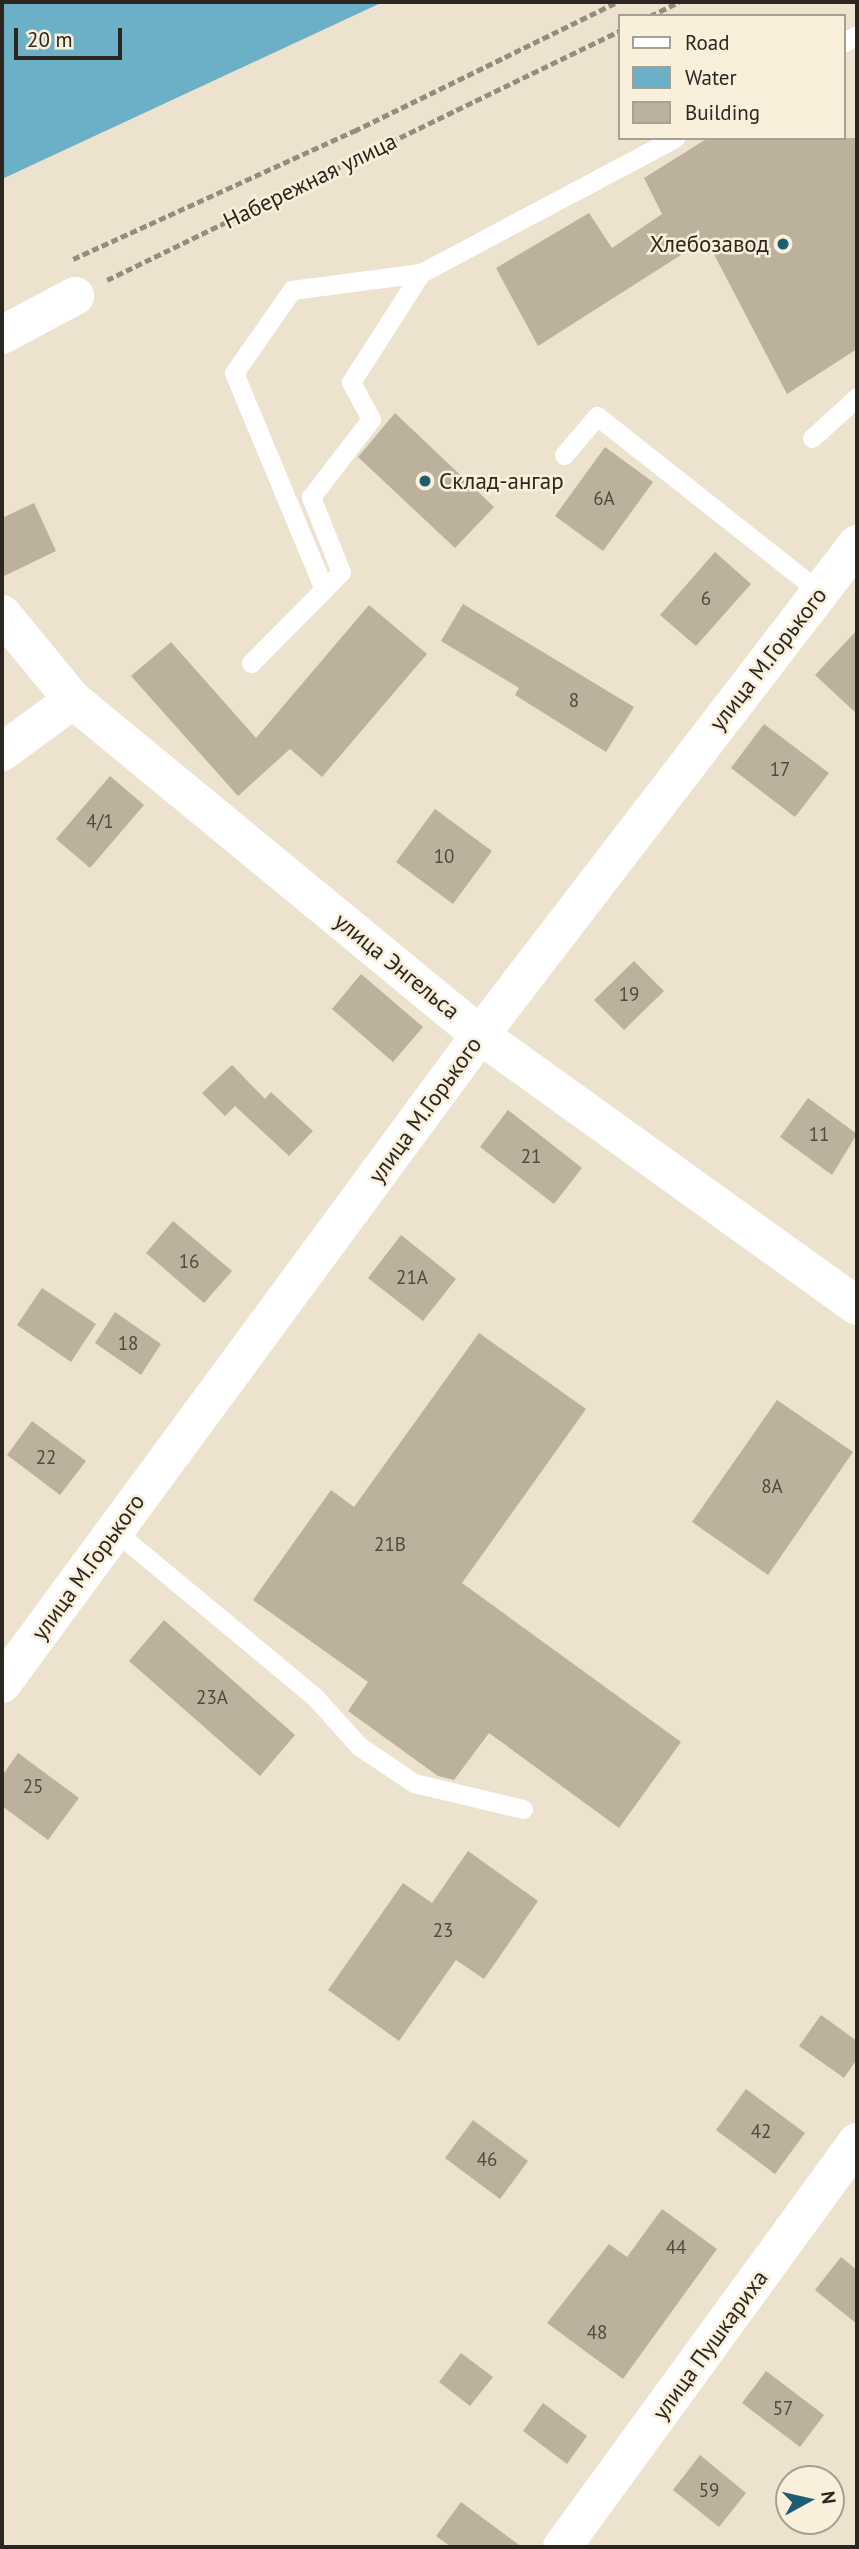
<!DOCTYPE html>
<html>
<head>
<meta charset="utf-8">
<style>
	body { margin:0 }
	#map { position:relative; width:859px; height:2549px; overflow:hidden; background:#ede2cd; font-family:"PT Sans",sans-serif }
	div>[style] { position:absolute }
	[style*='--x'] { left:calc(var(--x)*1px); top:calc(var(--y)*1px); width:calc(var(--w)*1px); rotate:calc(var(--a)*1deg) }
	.water>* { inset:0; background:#6cb0c8 }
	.building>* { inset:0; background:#bcb19d }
	.path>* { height:4.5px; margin-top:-2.25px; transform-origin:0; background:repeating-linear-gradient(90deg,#948c7e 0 7px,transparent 0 10.5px) }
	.lane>* { height:19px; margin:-9.5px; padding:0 9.5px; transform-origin:9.5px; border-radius:9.5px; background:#fff }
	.street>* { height:38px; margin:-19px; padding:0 19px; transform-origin:19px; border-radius:19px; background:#fff }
	.dots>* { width:19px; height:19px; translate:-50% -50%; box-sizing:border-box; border:4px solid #faefda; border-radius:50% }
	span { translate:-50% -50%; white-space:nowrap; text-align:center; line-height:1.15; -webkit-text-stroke:5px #faefda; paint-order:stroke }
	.number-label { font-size:19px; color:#4f4a3f }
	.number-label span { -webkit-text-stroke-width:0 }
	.street-label { font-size:23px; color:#2b2720 }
	.poi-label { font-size:23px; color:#2b2720 }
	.right { translate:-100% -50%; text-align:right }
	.left { translate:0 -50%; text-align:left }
	.frame { position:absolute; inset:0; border:4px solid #2b2720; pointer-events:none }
	.legend { position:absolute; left:618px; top:14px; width:228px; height:126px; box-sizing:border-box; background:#faefda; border:2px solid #a79f90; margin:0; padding:9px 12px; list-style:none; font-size:21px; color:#2b2720 }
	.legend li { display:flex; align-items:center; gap:14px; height:35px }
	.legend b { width:35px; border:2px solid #a79f90 }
	.north { position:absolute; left:775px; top:2465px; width:70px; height:70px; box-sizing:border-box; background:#faefda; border:2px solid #a79f90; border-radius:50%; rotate:82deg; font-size:19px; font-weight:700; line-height:28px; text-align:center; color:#2b2720 }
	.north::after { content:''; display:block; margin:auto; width:24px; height:32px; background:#1d5e73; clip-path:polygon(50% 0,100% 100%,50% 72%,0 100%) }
	.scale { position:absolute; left:14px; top:28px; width:108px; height:32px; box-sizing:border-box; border:4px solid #2b2720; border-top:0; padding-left:9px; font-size:21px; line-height:24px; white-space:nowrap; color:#2b2720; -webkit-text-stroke:5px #faefda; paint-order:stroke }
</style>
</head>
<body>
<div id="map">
	<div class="water">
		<div style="clip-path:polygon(2px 2px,383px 2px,2px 179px)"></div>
	</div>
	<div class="building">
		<div style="clip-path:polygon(708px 138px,857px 138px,857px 349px,787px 394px,706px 239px,538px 346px,496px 268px,589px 213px,612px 248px,662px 214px,644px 178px)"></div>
		<div style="clip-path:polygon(395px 413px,494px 507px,455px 548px,358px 457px)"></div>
		<div style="clip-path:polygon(605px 447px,653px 482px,603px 551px,555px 516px)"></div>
		<div style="clip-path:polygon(34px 503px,56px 551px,2px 577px,2px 518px)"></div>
		<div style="clip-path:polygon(715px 552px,751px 584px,696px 646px,660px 615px)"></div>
		<div style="clip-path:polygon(463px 604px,634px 707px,606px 752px,515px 695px,519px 688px,441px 641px)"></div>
		<div style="clip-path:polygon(369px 605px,427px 654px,322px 777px,290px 749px,238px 796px,131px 676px,171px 642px,256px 738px)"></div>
		<div style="clip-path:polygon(857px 630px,857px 714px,815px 675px)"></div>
		<div style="clip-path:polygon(764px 724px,829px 773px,795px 817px,731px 768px)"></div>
		<div style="clip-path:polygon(110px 776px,144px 805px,90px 868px,56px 839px)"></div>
		<div style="clip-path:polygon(435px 809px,492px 851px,453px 904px,396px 862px)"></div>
		<div style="clip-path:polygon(634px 961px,664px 991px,624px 1030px,594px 1000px)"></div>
		<div style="clip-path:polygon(361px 974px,423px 1027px,393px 1062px,332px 1009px)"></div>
		<div style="clip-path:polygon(232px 1065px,265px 1099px,271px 1092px,313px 1131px,289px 1156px,235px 1106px,225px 1116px,202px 1093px)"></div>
		<div style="clip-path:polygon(808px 1098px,857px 1134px,832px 1175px,780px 1137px)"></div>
		<div style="clip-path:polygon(508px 1110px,582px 1168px,554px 1204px,480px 1147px)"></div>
		<div style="clip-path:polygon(173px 1221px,232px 1271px,204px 1303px,146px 1253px)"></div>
		<div style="clip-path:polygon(401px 1235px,456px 1279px,423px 1321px,368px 1278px)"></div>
		<div style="clip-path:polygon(42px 1288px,96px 1324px,71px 1362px,17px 1325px)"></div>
		<div style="clip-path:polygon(115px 1312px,161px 1344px,141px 1375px,95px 1343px)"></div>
		<div style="clip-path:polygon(479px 1333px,586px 1409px,462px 1583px,681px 1742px,619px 1828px,489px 1733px,454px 1780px,438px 1776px,348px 1711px,368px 1682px,253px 1600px,331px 1490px,354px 1507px)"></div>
		<div style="clip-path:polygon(777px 1400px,853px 1452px,768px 1575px,692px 1522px)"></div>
		<div style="clip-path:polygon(32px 1421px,86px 1461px,60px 1495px,7px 1455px)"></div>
		<div style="clip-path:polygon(164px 1620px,295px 1735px,260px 1776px,129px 1661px)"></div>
		<div style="clip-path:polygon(18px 1753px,79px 1798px,48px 1840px,2px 1806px,2px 1776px)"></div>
		<div style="clip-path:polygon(468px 1851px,538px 1901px,484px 1979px,456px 1960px,399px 2041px,328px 1990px,403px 1883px,432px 1903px)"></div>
		<div style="clip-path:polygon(821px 2015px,857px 2041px,857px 2059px,844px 2078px,799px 2046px)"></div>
		<div style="clip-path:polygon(746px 2089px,805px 2133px,775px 2174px,716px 2130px)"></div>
		<div style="clip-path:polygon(473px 2120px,528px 2161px,500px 2199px,445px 2158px)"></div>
		<div style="clip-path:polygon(662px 2209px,717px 2249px,623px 2379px,547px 2323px,609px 2244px,627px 2257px)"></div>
		<div style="clip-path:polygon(841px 2257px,857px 2270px,857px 2324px,815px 2290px)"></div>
		<div style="clip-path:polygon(461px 2353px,493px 2377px,470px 2406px,439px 2382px)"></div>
		<div style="clip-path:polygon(766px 2371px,824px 2415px,800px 2447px,742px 2403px)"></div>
		<div style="clip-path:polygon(543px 2403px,587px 2436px,567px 2464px,523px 2431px)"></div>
		<div style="clip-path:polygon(700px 2455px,746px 2493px,719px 2527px,673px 2490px)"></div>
		<div style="clip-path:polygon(461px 2502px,522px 2547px,451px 2547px,436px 2536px)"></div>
	</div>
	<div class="path">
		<div style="--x:650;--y:16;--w:32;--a:-26"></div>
		<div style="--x:73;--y:259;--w:309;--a:-24.5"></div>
		<div style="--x:354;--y:131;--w:293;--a:-26.1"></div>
		<div style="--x:107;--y:280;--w:569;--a:-25.93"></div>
	</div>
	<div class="lane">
		<div style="--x:843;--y:43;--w:16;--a:-30"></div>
		<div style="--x:812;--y:438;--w:61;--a:-42.3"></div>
		<div style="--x:564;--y:455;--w:51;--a:-49.8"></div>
		<div style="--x:597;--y:416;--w:284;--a:38.3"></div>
		<div style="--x:324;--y:589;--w:234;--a:-112.6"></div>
		<div style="--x:234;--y:373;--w:101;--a:-55.1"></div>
		<div style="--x:292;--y:290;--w:130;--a:-7.5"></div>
		<div style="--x:251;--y:663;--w:128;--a:-45.3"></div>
		<div style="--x:341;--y:572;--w:81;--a:-111.8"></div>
		<div style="--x:311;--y:497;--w:98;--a:-52.4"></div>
		<div style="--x:371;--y:419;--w:42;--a:-118.4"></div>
		<div style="--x:351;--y:382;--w:130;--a:-57.3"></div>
		<div style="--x:421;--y:273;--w:288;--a:-28"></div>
		<div style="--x:115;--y:1531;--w:259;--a:39.7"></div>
		<div style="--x:314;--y:1696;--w:67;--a:48"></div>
		<div style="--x:359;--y:1746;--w:66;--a:33.9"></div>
		<div style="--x:414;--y:1783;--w:112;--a:13.4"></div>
	</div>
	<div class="street">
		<div style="--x:2;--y:335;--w:83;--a:-28.1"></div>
		<div style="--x:2;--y:614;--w:112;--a:50.5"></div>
		<div style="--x:73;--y:700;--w:527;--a:39.46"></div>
		<div style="--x:480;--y:1035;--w:464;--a:35.7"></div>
		<div style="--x:2;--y:752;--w:88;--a:-36.2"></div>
		<div style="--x:2;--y:1684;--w:806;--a:-53.63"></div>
		<div style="--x:480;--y:1035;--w:619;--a:-52.48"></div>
		<div style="--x:562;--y:2547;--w:501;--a:-53.93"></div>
	</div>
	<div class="dots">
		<div style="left:783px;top:244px;background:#1d5e73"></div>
		<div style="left:425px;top:481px;background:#1d5e73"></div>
	</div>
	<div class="number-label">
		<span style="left:604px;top:499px">6А</span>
		<span style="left:706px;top:599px">6</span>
		<span style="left:574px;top:701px">8</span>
		<span style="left:780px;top:770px">17</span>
		<span style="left:100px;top:822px">4/1</span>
		<span style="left:444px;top:857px">10</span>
		<span style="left:629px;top:995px">19</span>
		<span style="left:819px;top:1135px">11</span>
		<span style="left:531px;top:1157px">21</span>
		<span style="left:189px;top:1262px">16</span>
		<span style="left:412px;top:1278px">21А</span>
		<span style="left:128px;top:1344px">18</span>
		<span style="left:46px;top:1458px">22</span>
		<span style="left:772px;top:1487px">8А</span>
		<span style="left:390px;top:1545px">21В</span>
		<span style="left:212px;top:1698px">23А</span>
		<span style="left:33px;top:1787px">25</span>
		<span style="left:443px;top:1931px">23</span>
		<span style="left:761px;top:2132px">42</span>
		<span style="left:487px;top:2160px">46</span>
		<span style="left:676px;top:2248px">44</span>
		<span style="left:597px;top:2333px">48</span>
		<span style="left:783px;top:2409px">57</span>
		<span style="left:709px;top:2491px">59</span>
	</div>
	<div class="street-label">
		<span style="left:310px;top:181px;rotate:-26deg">Набережная улица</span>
		<span style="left:768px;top:659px;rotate:-52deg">улица М.Горького</span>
		<span style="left:397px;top:966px;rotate:39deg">улица Энгельса</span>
		<span style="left:425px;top:1110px;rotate:-54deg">улица М.Горького</span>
		<span style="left:88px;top:1567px;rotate:-54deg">улица М.Горького</span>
		<span style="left:710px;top:2345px;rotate:-54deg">улица Пушкариха</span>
	</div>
	<div class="poi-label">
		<span class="right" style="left:769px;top:244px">Хлебозавод</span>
		<span class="left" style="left:439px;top:481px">Склад-ангар</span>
	</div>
	<div class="frame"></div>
	<ul class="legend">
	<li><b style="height:9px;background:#fff"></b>Road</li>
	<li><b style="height:19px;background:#6cb0c8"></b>Water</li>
	<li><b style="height:19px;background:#bcb19d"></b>Building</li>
	</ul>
	<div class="north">N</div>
	<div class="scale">20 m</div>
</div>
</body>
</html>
